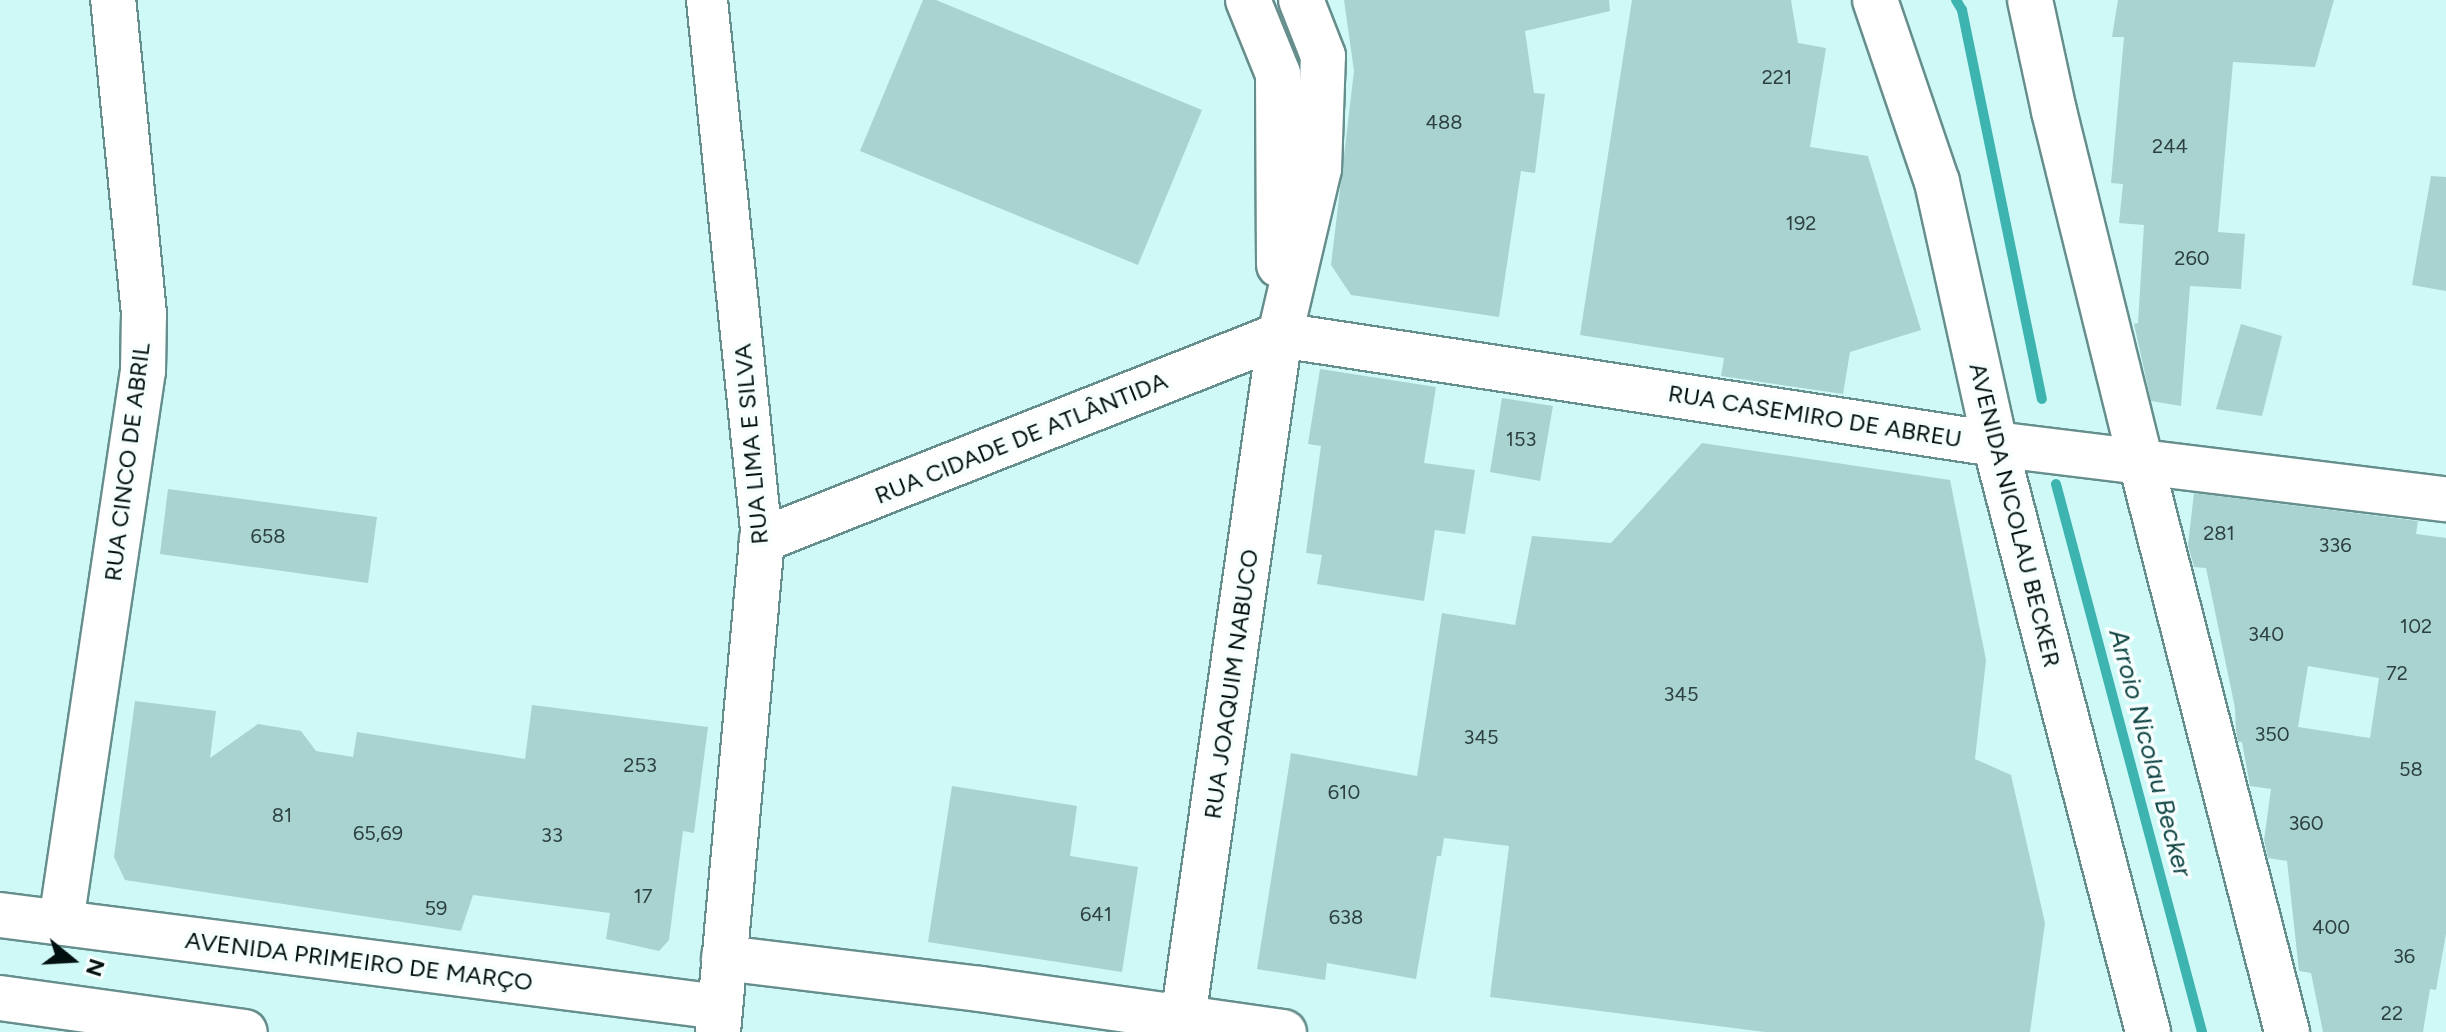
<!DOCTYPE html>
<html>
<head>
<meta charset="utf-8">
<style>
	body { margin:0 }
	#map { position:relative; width:2446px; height:1032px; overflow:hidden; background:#cef9f7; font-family:Figtree,sans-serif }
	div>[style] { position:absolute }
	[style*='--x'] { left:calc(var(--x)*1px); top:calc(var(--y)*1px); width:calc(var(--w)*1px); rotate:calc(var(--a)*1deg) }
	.stream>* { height:10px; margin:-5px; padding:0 5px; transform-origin:5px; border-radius:5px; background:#3eb4b1 }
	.building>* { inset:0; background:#a8d3d1 }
	.roads { filter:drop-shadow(2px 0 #668e8c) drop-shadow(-2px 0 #668e8c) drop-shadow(0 2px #668e8c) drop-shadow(0 -2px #668e8c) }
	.minor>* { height:40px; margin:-20px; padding:0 20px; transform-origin:20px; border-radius:20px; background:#fff }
	.tertiary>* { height:44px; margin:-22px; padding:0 22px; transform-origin:22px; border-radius:22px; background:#fff }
	.secondary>* { height:44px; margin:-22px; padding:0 22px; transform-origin:22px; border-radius:22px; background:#fff }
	span { translate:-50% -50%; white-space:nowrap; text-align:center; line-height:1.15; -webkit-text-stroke:7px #f6fefe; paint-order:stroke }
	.number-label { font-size:20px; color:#2c4140 }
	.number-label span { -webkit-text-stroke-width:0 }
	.street-label { font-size:24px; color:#021010 }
	.water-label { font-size:26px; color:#114544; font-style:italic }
	.north { position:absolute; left:32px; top:920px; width:80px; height:80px; -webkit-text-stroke:6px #f6fefe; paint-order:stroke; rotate:108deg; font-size:22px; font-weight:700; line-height:32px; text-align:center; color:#021010 }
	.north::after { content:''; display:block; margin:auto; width:28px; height:36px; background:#021010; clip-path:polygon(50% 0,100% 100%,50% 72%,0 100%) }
</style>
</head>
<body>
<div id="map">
	<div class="stream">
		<div style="--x:1956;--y:0;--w:12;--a:59"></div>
		<div style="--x:1962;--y:10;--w:397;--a:78.4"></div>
		<div style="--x:2056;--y:484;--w:567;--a:75.08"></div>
	</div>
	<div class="building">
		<div style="clip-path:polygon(923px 0,936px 0,1202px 110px,1138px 265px,860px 151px)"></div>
		<div style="clip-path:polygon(1344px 0,1609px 0,1610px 11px,1525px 31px,1534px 93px,1545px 94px,1535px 173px,1521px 171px,1499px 317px,1351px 295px,1331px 265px,1354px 71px)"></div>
		<div style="clip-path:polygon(1632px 0,1791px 0,1798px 43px,1826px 48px,1810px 147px,1868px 156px,1921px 330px,1850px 352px,1843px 394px,1721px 376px,1724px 358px,1580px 335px)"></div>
		<div style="clip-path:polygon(2118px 0,2334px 0,2315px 67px,2233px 62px,2218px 232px,2245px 234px,2241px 289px,2190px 286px,2181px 406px,2151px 401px,2134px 324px,2138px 323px,2144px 225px,2119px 223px,2123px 184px,2111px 183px,2124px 37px,2112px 37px)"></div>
		<div style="clip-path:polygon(2431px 176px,2446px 177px,2446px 291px,2412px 285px)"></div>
		<div style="clip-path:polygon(2241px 324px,2282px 336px,2262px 416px,2216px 409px)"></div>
		<div style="clip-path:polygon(1320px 369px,1436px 387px,1424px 463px,1475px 470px,1465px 534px,1435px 530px,1424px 601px,1317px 584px,1322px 555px,1306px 553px,1321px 446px,1308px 444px)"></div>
		<div style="clip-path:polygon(1502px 398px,1553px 406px,1540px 481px,1490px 472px)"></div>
		<div style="clip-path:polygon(1702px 443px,1950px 480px,1986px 660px,1975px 759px,2011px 775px,2045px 923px,2030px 1032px,1765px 1032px,1490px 997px,1509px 846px,1444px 838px,1441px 856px,1437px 856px,1416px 979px,1327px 963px,1325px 980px,1257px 969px,1291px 753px,1417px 776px,1442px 613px,1515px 625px,1532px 536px,1611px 543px)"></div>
		<div style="clip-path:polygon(168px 489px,377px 517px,368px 583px,160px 554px)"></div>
		<div style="clip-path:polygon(evenodd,2194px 493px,2418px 521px,2416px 534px,2446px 538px,2446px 934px,2436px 990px,2430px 989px,2423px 1032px,2323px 1032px,2311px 973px,2299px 971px,2287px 861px,2268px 858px,2264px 840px,2271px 789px,2250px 786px,2242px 742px,2238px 742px,2236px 731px,2235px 708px,2206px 568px,2194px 567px,2188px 545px,2194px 493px,2308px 666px,2379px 678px,2370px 738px,2298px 727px,2308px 666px)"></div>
		<div style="clip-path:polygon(135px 701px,216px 711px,210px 758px,258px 724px,301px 731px,316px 751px,353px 757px,357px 732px,525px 759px,532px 705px,708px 727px,694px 833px,683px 831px,669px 940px,659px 951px,606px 939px,610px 913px,473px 895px,461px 931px,125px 880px,114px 857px)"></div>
		<div style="clip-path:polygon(952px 786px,1077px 806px,1070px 856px,1138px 867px,1122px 972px,928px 942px)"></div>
	</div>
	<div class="roads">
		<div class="minor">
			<div style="--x:707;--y:0;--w:543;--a:84.18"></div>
		</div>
		<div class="tertiary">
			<div style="--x:1248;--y:0;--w:80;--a:67.9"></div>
			<div style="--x:1278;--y:74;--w:191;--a:89.7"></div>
			<div style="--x:1280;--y:335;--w:723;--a:8.67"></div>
			<div style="--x:1995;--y:444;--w:454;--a:7"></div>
			<div style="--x:0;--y:915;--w:725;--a:7.29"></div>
			<div style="--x:61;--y:922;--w:557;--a:-81.54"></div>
			<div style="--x:143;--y:371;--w:57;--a:-89"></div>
			<div style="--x:144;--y:314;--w:316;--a:-95.6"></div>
			<div style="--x:724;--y:958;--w:258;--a:6.9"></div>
			<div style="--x:980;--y:989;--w:307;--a:8.1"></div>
			<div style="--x:0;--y:998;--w:247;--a:7.9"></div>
			<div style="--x:718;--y:1032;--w:494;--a:-84.9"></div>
			<div style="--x:762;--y:540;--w:557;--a:-21.59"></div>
			<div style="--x:1181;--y:1032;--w:704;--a:-81.92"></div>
			<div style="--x:1280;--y:335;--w:171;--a:-76.8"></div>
			<div style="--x:1319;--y:169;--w:113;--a:-88"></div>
			<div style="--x:1323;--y:56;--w:60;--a:-111.4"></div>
		</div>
		<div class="secondary">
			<div style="--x:1875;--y:0;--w:192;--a:71.2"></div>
			<div style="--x:1937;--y:182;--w:268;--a:77.5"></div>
			<div style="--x:1995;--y:444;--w:608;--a:75.41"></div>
			<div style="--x:2030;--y:0;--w:114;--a:77.8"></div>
			<div style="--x:2054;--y:111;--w:358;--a:76.1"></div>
			<div style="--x:2140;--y:459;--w:592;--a:75.61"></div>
		</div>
	</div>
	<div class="number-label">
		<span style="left:1777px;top:77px">221</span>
		<span style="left:1444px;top:122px">488</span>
		<span style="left:2170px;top:146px">244</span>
		<span style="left:1801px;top:223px">192</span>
		<span style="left:2192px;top:258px">260</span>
		<span style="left:1521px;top:439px">153</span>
		<span style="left:2219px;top:533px">281</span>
		<span style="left:268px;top:536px">658</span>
		<span style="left:2335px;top:545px">336</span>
		<span style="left:2416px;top:626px">102</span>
		<span style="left:2266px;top:634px">340</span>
		<span style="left:2397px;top:673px">72</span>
		<span style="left:1681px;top:694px">345</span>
		<span style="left:2272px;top:734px">350</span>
		<span style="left:1481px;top:737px">345</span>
		<span style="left:640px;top:765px">253</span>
		<span style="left:2411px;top:769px">58</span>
		<span style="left:1344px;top:792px">610</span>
		<span style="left:282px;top:815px">81</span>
		<span style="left:2306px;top:823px">360</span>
		<span style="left:378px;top:833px">65,69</span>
		<span style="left:552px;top:835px">33</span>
		<span style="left:643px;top:896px">17</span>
		<span style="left:436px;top:908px">59</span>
		<span style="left:1096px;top:914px">641</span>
		<span style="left:1346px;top:917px">638</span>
		<span style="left:2331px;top:927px">400</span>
		<span style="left:2404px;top:956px">36</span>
		<span style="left:2392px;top:1013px">22</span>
	</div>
	<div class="street-label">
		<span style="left:1815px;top:416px;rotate:9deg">RUA CASEMIRO DE ABREU</span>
		<span style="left:1021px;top:438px;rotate:-22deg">RUA CIDADE DE ATLÂNTIDA</span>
		<span style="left:751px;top:444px;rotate:-95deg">RUA LIMA E SILVA</span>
		<span style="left:127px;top:462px;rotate:-83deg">RUA CINCO DE ABRIL</span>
		<span style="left:2015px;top:515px;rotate:76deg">AVENIDA NICOLAU BECKER</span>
		<span style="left:1231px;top:684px;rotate:-82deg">RUA JOAQUIM NABUCO</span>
		<span style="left:359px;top:961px;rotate:7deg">AVENIDA PRIMEIRO DE MARÇO</span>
	</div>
	<div class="water-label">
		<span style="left:2150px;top:753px;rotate:75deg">Arroio Nicolau Becker</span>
	</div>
	<div class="north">N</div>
</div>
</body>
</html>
